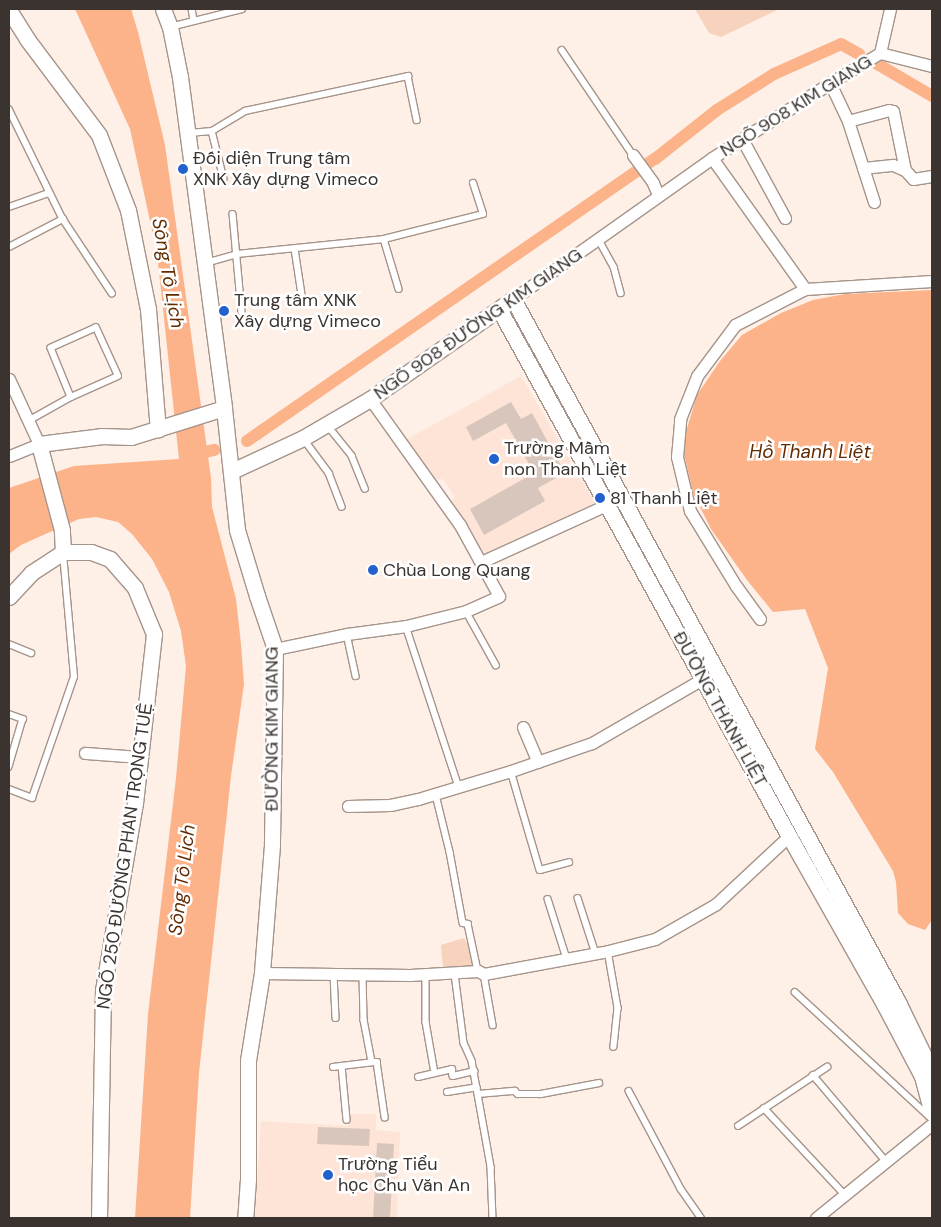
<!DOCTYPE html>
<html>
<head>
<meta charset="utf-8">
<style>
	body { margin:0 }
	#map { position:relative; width:941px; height:1227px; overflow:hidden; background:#feefe7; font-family:"DM Sans",sans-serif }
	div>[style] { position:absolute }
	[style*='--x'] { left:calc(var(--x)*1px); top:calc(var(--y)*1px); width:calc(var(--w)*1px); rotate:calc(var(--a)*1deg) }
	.built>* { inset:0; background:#fee4d6 }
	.green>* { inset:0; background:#f7d2bd }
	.water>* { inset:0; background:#fcb38a }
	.canal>* { height:12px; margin:-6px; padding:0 6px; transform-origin:6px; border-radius:6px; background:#fcb38a }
	.building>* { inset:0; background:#d8c6bc }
	.roads { filter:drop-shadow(1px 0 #a5948a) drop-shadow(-1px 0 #a5948a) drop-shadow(0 1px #a5948a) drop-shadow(0 -1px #a5948a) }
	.lane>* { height:5.5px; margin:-2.75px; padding:0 2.75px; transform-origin:2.75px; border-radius:2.75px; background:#fff }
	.street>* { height:11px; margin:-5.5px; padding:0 5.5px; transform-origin:5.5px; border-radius:5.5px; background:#fff }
	.secondary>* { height:15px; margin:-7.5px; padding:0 7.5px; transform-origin:7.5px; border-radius:7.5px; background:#fff }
	.dots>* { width:14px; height:14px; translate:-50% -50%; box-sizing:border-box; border:2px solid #fff; border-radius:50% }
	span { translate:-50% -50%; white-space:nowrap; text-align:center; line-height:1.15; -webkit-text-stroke:5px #fff; paint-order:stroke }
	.street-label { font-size:18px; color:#3a332f }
	.poi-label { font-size:18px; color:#3a332f }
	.left { translate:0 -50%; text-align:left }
	.water-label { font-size:19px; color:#622b00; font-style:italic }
	.frame { position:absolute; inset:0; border:10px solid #3a332f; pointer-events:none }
</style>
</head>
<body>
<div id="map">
	<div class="built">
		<div style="clip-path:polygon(521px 376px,595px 503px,483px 554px,451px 504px,454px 496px,443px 479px,434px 480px,406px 440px)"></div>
		<div style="clip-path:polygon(350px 1114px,376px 1114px,376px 1130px,400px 1132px,397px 1218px,255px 1218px,261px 1121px,348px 1126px)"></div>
	</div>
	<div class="green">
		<div style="clip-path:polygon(695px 9px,779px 9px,721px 37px,709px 33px)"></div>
		<div style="clip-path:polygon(464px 938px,472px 952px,474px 965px,443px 969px,441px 945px)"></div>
	</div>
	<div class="water">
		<div style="clip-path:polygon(75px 9px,131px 9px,138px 32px,165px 145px,211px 478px,212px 507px,236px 599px,241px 644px,244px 684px,231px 776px,199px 1073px,190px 1218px,135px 1218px,148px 1014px,176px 778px,186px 666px,181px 631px,169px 592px,152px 559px,132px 534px,118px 522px,96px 517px,79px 519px,21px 545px,9px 554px,9px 488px,74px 466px,179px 459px,157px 253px,130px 129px)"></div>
		<div style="clip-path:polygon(932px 290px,932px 920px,925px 930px,908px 924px,898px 913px,896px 882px,893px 871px,833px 772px,815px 749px,828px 668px,805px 609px,773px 612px,747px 580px,711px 529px,693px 493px,682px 445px,697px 395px,720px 361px,742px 335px,781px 313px,813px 300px,845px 294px)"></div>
	</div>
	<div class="canal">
		<div style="--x:874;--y:62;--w:67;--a:30.4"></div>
		<div style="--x:247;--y:441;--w:496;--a:-34.7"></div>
		<div style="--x:655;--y:159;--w:79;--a:-38.3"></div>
		<div style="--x:717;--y:110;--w:67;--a:-32.3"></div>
		<div style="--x:774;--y:74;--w:73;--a:-24.1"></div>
		<div style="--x:841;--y:44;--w:21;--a:29"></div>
		<div style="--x:192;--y:455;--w:23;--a:-13"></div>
	</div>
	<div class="building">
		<div style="clip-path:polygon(511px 402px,521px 419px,532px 413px,565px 473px,538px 488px,545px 501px,484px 535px,470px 509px,534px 473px,506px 423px,473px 441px,466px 427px)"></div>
		<div style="clip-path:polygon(318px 1127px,370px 1129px,369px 1146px,317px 1144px)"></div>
		<div style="clip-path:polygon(377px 1143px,394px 1144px,390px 1218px,373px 1218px)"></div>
	</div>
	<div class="roads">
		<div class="lane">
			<div style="--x:192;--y:9;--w:11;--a:80"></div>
			<div style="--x:170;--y:27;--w:74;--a:-14"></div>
			<div style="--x:562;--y:50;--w:127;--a:55.9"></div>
			<div style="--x:9;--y:109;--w:123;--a:63.9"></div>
			<div style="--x:63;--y:219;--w:89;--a:56.5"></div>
			<div style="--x:212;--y:131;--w:49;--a:76"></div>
			<div style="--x:189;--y:133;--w:23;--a:-5"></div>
			<div style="--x:212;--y:131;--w:39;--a:-31"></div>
			<div style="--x:245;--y:111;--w:167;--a:-12.1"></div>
			<div style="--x:408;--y:76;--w:45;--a:78.4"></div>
			<div style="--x:9;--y:207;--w:42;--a:-19.3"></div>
			<div style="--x:233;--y:214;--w:98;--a:84.8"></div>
			<div style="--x:384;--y:239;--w:52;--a:73.3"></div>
			<div style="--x:599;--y:240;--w:31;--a:61"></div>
			<div style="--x:614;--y:267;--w:27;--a:75"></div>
			<div style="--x:9;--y:247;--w:61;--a:-27.4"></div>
			<div style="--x:295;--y:249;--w:47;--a:81.3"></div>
			<div style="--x:206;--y:263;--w:32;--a:-16"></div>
			<div style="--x:237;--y:254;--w:148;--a:-5.8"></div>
			<div style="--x:384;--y:239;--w:102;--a:-14.2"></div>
			<div style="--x:483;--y:214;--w:32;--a:-108"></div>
			<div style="--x:30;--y:420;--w:47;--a:-29.3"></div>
			<div style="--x:71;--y:397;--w:51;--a:-24.1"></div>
			<div style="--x:118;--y:376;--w:53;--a:-114.6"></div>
			<div style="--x:96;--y:328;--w:49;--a:156"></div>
			<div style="--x:51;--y:348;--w:53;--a:67.8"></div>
			<div style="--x:328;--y:426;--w:38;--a:51"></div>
			<div style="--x:352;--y:456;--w:35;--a:68"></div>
			<div style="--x:303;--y:438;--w:44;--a:53.4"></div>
			<div style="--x:329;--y:473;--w:36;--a:69"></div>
			<div style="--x:466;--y:611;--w:62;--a:60.9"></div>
			<div style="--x:406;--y:626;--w:169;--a:71.8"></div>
			<div style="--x:347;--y:634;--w:43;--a:77.9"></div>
			<div style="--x:9;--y:644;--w:24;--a:22"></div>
			<div style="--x:9;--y:714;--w:15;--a:20"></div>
			<div style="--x:23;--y:719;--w:50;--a:106.3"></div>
			<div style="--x:511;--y:771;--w:103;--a:73.7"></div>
			<div style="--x:540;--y:870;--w:30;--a:-15"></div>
			<div style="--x:9;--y:789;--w:25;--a:21"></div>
			<div style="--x:32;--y:798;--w:128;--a:-70.9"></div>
			<div style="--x:74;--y:677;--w:123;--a:-95.1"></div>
			<div style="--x:436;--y:795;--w:59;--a:76.2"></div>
			<div style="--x:450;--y:852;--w:72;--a:79.6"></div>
			<div style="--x:463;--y:923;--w:5;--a:11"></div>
			<div style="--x:468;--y:924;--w:48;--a:78"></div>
			<div style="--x:578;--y:898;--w:59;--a:72.2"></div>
			<div style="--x:548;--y:899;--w:63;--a:72.4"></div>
			<div style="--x:608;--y:951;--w:58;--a:80"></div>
			<div style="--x:618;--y:1008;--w:39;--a:96"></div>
			<div style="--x:334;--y:974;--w:44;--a:87.4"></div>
			<div style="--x:455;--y:974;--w:70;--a:82.6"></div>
			<div style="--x:464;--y:1043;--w:20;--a:66"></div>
			<div style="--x:472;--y:1061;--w:108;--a:79.8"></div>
			<div style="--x:491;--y:1167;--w:51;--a:87.8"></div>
			<div style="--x:484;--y:974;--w:52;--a:80"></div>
			<div style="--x:363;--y:975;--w:45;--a:88.7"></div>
			<div style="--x:364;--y:1020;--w:43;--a:79.2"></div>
			<div style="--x:426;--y:975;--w:47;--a:90"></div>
			<div style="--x:426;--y:1022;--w:47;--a:80.1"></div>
			<div style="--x:795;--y:992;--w:183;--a:42.8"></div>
			<div style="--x:372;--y:1062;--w:5;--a:0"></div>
			<div style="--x:377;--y:1062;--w:56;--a:81.7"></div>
			<div style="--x:342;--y:1066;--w:54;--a:84.7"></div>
			<div style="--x:333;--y:1067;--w:39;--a:-7"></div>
			<div style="--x:813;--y:1075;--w:113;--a:49.7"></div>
			<div style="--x:418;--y:1077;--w:35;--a:-13"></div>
			<div style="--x:452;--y:1069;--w:7;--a:82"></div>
			<div style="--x:453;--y:1076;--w:22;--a:-13"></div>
			<div style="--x:629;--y:1091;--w:111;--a:62"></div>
			<div style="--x:681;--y:1189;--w:35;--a:55"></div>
			<div style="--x:447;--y:1092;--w:30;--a:-9"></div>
			<div style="--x:478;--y:1094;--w:37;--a:-5"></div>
			<div style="--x:515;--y:1091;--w:4;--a:45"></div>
			<div style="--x:518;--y:1094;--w:23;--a:0"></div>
			<div style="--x:541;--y:1094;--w:59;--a:-10.7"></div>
			<div style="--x:764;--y:1108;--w:119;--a:47"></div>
			<div style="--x:738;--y:1126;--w:107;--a:-33.5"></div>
		</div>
		<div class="street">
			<div style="--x:880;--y:53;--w:45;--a:-77.2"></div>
			<div style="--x:830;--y:83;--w:42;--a:64.7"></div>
			<div style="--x:848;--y:121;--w:85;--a:72.2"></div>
			<div style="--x:848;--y:121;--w:42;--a:-15"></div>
			<div style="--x:889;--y:110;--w:4;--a:14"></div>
			<div style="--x:893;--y:111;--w:60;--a:78.5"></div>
			<div style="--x:742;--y:139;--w:90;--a:61.4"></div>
			<div style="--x:633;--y:155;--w:34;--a:54"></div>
			<div style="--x:653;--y:183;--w:13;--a:67"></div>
			<div style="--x:712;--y:158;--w:161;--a:54.6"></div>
			<div style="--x:863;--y:168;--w:30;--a:-6"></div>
			<div style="--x:893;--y:165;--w:13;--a:23"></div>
			<div style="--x:905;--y:170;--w:12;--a:48"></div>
			<div style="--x:913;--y:179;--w:19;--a:-9"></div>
			<div style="--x:513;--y:299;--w:244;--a:-35.3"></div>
			<div style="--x:712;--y:158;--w:140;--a:-32.4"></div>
			<div style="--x:830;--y:83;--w:58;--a:-31"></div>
			<div style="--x:880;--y:53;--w:54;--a:14"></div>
			<div style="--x:9;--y:379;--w:72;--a:65.2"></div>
			<div style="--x:39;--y:444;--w:32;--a:158"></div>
			<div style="--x:481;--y:562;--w:140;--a:-24.5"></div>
			<div style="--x:760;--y:619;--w:41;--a:-126"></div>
			<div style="--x:736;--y:586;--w:88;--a:-121.5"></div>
			<div style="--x:690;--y:511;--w:56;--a:-103.5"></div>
			<div style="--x:677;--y:457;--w:38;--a:-85"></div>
			<div style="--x:680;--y:419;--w:46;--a:-68.4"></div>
			<div style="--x:697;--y:376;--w:64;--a:-53.3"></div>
			<div style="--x:735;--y:325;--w:79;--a:-27.2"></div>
			<div style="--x:805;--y:289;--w:127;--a:-3.6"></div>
			<div style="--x:275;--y:649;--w:74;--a:-11.8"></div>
			<div style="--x:347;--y:634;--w:60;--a:-7.7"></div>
			<div style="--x:406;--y:626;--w:62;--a:-14"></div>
			<div style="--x:466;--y:611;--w:36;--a:-24"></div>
			<div style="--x:499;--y:596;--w:81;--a:-118.8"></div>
			<div style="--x:460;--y:525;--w:155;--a:-125.5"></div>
			<div style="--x:523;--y:727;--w:38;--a:67"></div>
			<div style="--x:85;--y:753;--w:55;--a:4.2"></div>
			<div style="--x:348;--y:806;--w:42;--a:-1.4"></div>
			<div style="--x:390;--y:805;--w:29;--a:-12"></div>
			<div style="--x:418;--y:799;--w:97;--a:-16.8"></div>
			<div style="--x:511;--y:771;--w:86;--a:-19.1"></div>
			<div style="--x:592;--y:743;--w:129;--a:-30.1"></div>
			<div style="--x:262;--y:973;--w:148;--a:0.8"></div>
			<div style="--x:410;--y:975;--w:68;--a:-3.4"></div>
			<div style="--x:478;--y:971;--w:7;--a:27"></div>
			<div style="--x:484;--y:974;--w:126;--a:-10.5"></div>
			<div style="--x:608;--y:951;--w:49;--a:-14.3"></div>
			<div style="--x:655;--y:939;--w:70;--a:-29.8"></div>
			<div style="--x:716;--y:904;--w:100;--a:-43"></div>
			<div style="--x:816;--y:1218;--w:149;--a:-39"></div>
		</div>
		<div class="secondary">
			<div style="--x:163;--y:9;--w:19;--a:69"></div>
			<div style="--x:170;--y:27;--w:51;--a:78.7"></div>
			<div style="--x:180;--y:77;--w:334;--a:82.4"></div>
			<div style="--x:224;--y:408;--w:123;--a:83.9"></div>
			<div style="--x:237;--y:530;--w:69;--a:73.1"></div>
			<div style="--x:257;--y:596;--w:56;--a:71.2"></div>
			<div style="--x:275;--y:649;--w:196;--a:90.9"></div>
			<div style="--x:272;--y:845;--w:128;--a:94.5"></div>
			<div style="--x:262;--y:973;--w:88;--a:99.1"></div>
			<div style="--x:248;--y:1060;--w:119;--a:90"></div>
			<div style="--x:248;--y:1179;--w:39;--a:94"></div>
			<div style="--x:9;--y:10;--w:34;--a:58"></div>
			<div style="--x:27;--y:39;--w:120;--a:53.1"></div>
			<div style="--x:99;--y:135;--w:80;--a:68.9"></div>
			<div style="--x:128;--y:210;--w:101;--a:78.6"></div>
			<div style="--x:148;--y:309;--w:121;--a:85.3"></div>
			<div style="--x:499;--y:309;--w:602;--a:61.18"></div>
			<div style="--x:789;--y:836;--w:193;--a:60.5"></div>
			<div style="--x:884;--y:1004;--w:81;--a:62.2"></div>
			<div style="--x:922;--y:1076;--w:38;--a:75"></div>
			<div style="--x:232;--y:471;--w:78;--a:-24.9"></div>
			<div style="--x:303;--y:438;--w:78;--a:-30.2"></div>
			<div style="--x:370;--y:399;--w:174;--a:-35"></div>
			<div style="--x:513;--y:299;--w:802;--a:61.29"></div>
			<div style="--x:898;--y:1002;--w:78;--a:64.1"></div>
			<div style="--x:63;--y:552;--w:28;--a:0"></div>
			<div style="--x:91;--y:552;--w:20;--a:20"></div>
			<div style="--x:110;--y:559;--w:38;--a:49"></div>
			<div style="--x:135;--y:588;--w:50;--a:67.6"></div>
			<div style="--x:154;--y:634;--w:170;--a:96.4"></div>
			<div style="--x:135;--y:803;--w:190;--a:99.7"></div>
			<div style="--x:103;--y:990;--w:228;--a:91"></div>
			<div style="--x:63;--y:552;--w:22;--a:-93"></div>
			<div style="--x:62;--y:530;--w:89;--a:-105"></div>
			<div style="--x:39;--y:444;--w:64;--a:-7.2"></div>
			<div style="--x:102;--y:436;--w:29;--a:2"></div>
			<div style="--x:131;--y:437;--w:97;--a:-17.3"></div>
			<div style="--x:9;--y:597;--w:33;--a:-47"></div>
			<div style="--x:31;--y:573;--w:38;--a:-33"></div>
		</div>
	</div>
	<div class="dots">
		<div style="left:183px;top:169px;background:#2361cd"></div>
		<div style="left:224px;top:311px;background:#2361cd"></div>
		<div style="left:494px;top:459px;background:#2361cd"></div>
		<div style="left:600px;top:498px;background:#2361cd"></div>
		<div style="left:373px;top:570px;background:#2361cd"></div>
		<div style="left:328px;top:1175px;background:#2361cd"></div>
	</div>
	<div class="street-label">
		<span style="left:796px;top:106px;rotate:-32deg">NGÕ 908 KIM GIANG</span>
		<span style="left:478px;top:324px;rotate:-35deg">NGÕ 908 ĐƯỜNG KIM GIANG</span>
		<span style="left:720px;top:709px;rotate:61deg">ĐƯỜNG THANH LIỆT</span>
		<span style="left:272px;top:729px;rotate:-90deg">ĐƯỜNG KIM GIANG</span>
		<span style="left:125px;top:856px;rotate:-82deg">NGÕ 250 ĐƯỜNG PHAN TRỌNG TUỆ</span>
	</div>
	<div class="poi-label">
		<span class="left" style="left:193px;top:169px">Đối diện Trung tâm<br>XNK Xây dựng Vimeco</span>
		<span class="left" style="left:234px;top:311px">Trung tâm XNK<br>Xây dựng Vimeco</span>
		<span class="left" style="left:504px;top:459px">Trường Mầm<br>non Thanh Liệt</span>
		<span class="left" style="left:610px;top:498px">81 Thanh Liệt</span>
		<span class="left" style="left:383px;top:570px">Chùa Long Quang</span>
		<span class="left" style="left:338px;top:1175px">Trường Tiểu<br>học Chu Văn An</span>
	</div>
	<div class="water-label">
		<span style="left:168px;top:273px;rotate:80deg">Sông Tô Lịch</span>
		<span style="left:810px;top:452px">Hồ Thanh Liệt</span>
		<span style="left:182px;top:880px;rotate:-83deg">Sông Tô Lịch</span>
	</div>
	<div class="frame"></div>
</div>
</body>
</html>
